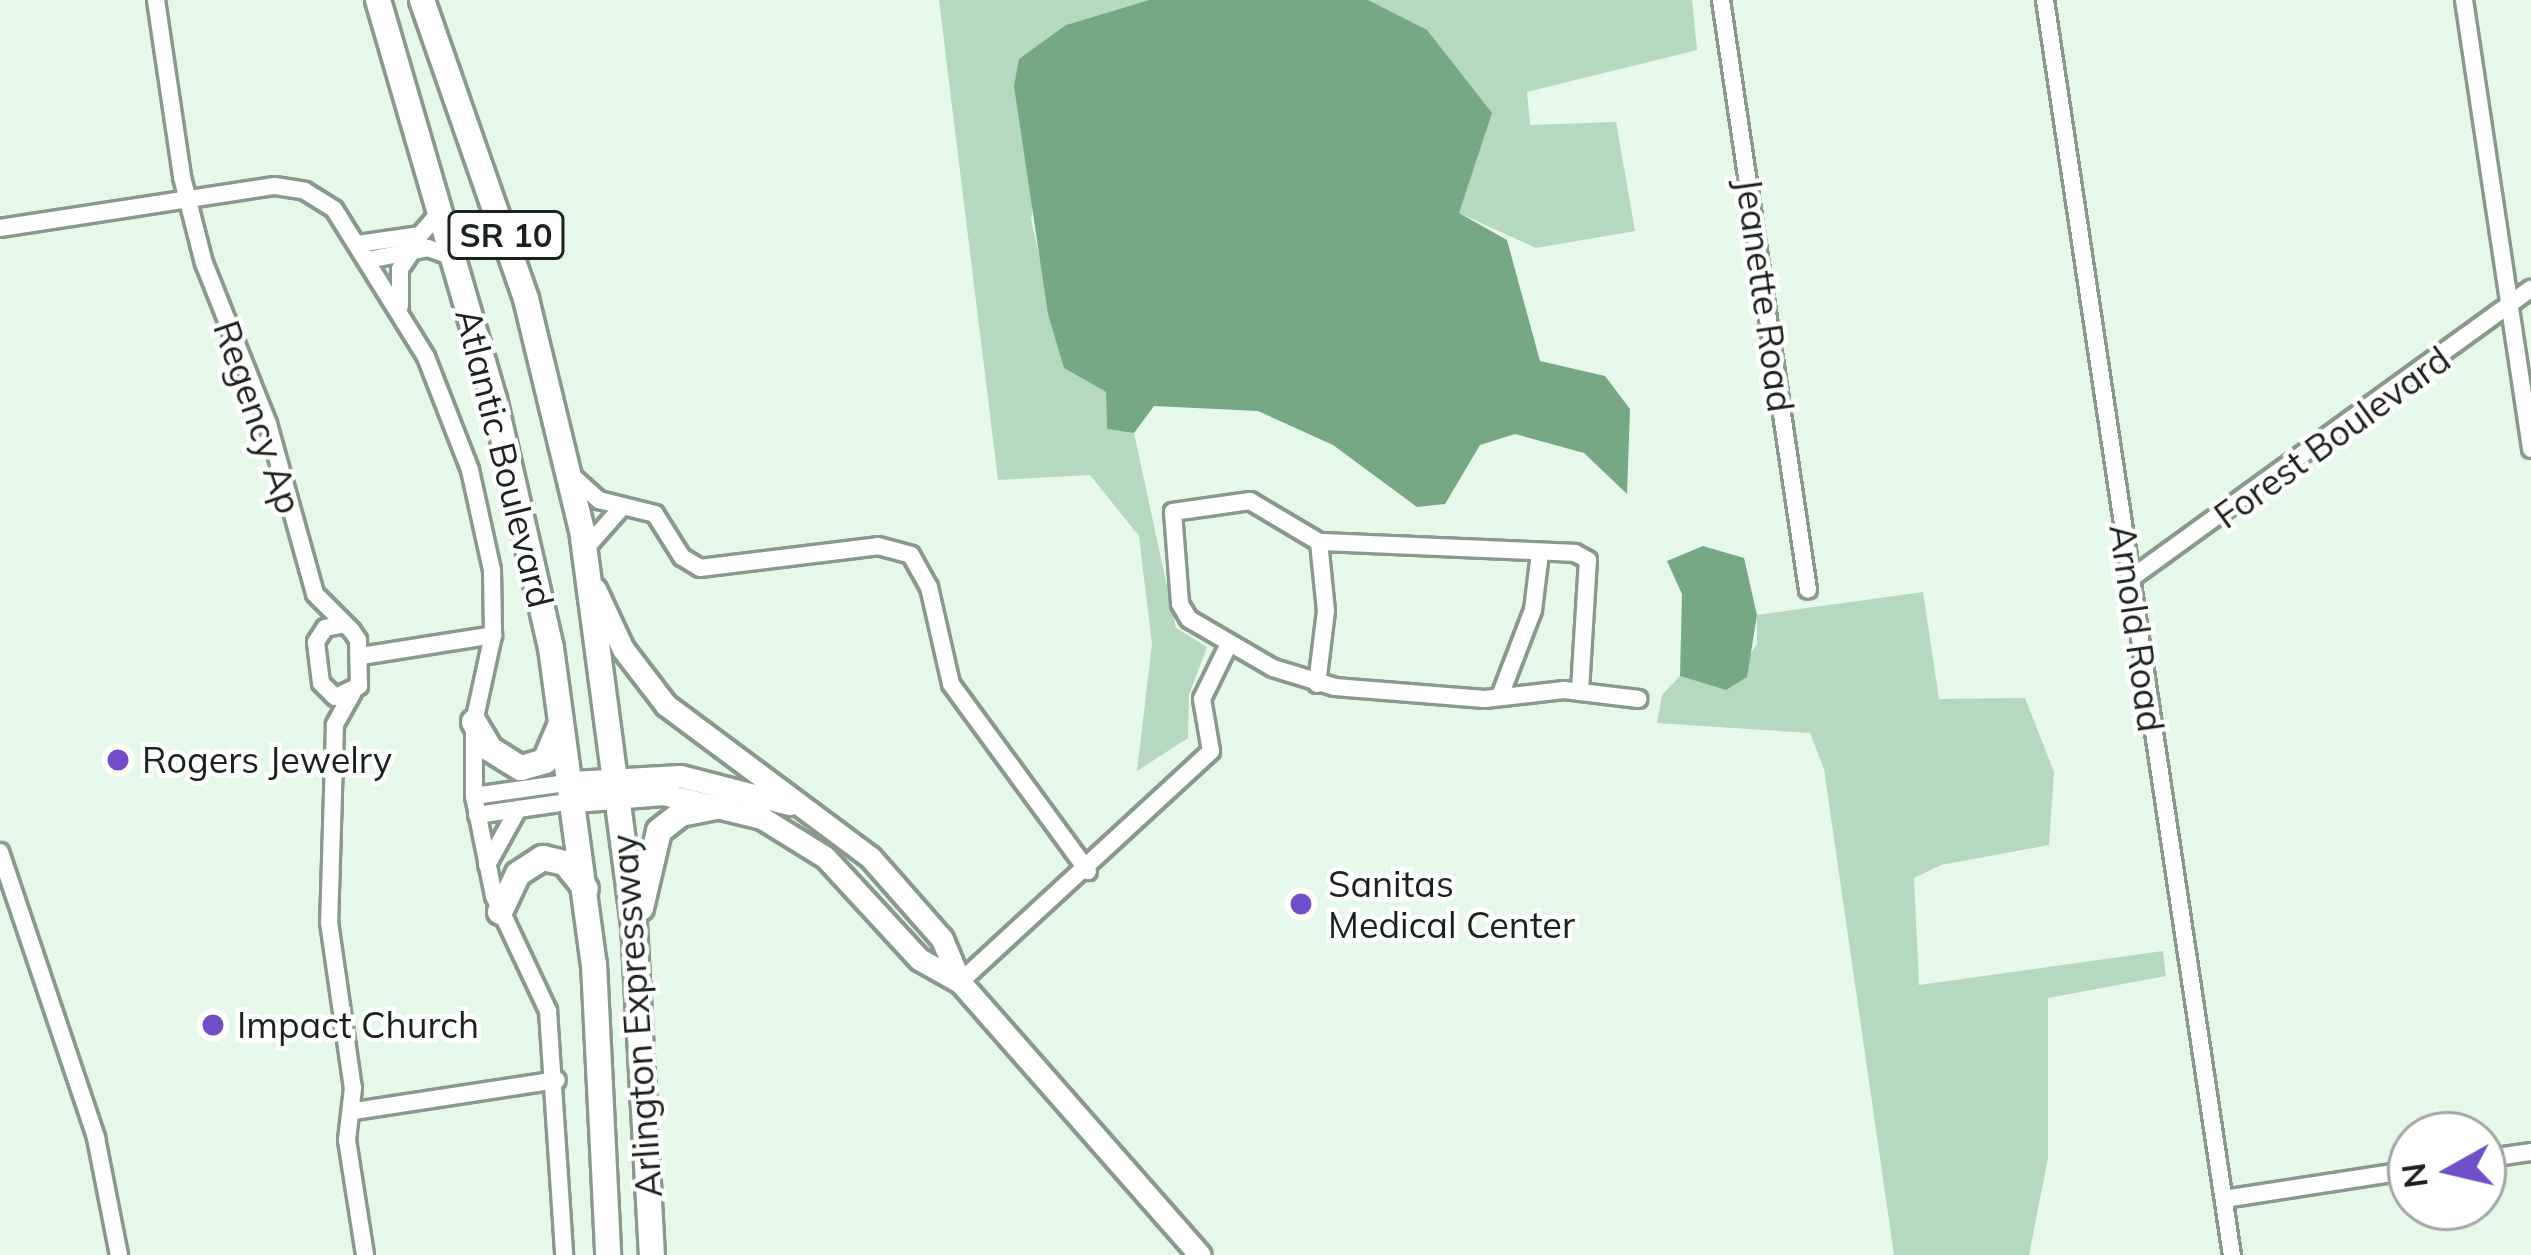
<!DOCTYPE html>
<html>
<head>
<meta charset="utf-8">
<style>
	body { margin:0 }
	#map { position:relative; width:2531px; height:1255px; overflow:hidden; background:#e6f8ea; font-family:Mulish,sans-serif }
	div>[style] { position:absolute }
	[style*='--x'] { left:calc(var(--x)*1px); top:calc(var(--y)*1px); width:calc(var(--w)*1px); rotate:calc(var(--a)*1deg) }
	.green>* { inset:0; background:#b5d8be }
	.water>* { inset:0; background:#75a883 }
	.roads { filter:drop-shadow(3px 0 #899a8d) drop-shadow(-3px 0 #899a8d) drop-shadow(0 3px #899a8d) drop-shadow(0 -3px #899a8d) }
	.minor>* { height:16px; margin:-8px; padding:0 8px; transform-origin:8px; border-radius:8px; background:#fff }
	.major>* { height:21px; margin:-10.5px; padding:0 10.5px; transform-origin:10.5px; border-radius:10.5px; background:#fff }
	.highway>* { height:24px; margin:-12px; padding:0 12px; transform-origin:12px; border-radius:12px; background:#fff }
	.dots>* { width:33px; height:33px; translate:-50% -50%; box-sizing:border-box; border:6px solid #fff; border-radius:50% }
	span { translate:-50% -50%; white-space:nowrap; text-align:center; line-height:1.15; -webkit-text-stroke:9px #fff; paint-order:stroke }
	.shield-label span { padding:3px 9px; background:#fff; border:3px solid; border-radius:9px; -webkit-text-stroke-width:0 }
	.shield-label { font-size:33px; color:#1b221d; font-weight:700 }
	.street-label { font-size:36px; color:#1b221d }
	.poi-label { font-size:36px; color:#1b221d }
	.left { translate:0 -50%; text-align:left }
	.north { position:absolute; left:2387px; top:1111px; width:120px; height:120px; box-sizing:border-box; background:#fff; border:3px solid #a4a7a5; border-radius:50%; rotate:262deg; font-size:33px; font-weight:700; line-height:48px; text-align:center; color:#1b221d }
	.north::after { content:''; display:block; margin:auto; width:42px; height:54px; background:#6f4ec8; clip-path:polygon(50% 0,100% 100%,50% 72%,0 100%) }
</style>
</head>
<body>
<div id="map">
	<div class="green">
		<div style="clip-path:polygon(939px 0,1149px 0,1066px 25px,1031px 219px,1064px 368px,1106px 392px,1107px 429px,1134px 433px,1176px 628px,1207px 647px,1189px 695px,1188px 738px,1137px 771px,1152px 644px,1139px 536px,1090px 475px,998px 480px)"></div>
		<div style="clip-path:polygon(1368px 0,1692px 0,1697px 50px,1527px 92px,1530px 125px,1616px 122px,1635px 231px,1536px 248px,1459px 213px)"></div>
		<div style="clip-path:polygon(1923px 592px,1939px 699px,2025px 698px,2054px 772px,2049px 845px,1941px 865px,1914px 878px,1919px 985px,2163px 951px,2166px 976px,2048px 998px,2048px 1158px,2029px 1255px,1894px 1255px,1824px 769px,1810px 733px,1657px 723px,1662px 695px,1680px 676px,1726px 690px,1757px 644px,1757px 615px)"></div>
	</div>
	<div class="water">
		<div style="clip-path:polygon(1149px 0,1368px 0,1427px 30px,1492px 113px,1459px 213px,1507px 240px,1540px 361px,1605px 376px,1630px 409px,1627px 494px,1584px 453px,1515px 434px,1480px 445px,1445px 504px,1417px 507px,1333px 445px,1258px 411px,1154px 406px,1134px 433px,1107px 429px,1106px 392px,1064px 368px,1048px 314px,1014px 86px,1019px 59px,1066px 25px)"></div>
		<div style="clip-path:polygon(1703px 546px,1744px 558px,1757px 615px,1747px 677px,1726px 690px,1680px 676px,1682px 594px,1667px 561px)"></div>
	</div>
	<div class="roads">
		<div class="minor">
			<div style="--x:156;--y:0;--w:179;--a:81.6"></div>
			<div style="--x:182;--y:177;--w:89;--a:75.7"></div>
			<div style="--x:204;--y:263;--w:173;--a:68.3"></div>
			<div style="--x:268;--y:424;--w:176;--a:74.5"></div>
			<div style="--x:315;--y:594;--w:52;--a:45"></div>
			<div style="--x:352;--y:631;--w:11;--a:56"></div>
			<div style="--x:358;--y:640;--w:46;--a:88.8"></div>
			<div style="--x:359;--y:686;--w:26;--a:155"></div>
			<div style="--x:335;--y:697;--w:20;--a:-135"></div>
			<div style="--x:321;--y:683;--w:41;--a:-97"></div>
			<div style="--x:316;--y:642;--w:17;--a:-57"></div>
			<div style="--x:325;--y:628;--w:20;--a:-11"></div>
			<div style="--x:1721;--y:0;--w:596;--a:81.61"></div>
			<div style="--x:2045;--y:0;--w:1269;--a:81.53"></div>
			<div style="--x:2464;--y:0;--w:454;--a:81.5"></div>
			<div style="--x:0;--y:228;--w:278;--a:-8.7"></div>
			<div style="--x:275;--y:186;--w:30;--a:9"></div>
			<div style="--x:305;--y:191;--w:34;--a:32"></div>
			<div style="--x:334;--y:209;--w:174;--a:58.1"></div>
			<div style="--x:426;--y:357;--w:121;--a:68.7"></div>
			<div style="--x:470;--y:470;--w:102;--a:77.6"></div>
			<div style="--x:492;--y:570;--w:65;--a:89.1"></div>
			<div style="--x:493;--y:635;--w:89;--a:102.3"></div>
			<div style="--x:474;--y:722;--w:74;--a:90"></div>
			<div style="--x:474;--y:796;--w:102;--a:78.7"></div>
			<div style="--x:494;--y:896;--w:127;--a:64.8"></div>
			<div style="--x:548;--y:1011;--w:245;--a:86.2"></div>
			<div style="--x:358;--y:244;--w:63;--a:-8.3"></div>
			<div style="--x:420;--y:235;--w:30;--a:-49"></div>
			<div style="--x:368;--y:260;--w:61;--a:-11.3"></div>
			<div style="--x:428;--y:248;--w:27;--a:20"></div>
			<div style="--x:400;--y:306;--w:37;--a:-90"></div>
			<div style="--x:400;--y:269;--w:22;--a:-56"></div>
			<div style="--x:571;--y:475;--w:38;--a:42"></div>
			<div style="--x:599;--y:500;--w:58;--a:14"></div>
			<div style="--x:655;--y:514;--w:51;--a:57.9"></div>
			<div style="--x:682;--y:557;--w:21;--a:31"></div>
			<div style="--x:700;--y:568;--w:179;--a:-7"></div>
			<div style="--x:878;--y:546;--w:34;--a:15"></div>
			<div style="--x:911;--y:555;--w:37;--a:61"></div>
			<div style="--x:929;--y:587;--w:99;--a:77.2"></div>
			<div style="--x:951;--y:684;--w:232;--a:53.8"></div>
			<div style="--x:585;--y:549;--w:57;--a:-48.5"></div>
			<div style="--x:2130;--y:579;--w:495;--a:-35.9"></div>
			<div style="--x:361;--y:656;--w:134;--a:-9"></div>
			<div style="--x:1317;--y:684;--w:74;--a:-83"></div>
			<div style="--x:1326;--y:611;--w:69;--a:-95.8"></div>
			<div style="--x:1580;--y:690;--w:130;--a:-86.5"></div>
			<div style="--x:1588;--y:560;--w:15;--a:-152"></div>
			<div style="--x:1575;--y:553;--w:256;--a:-177.5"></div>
			<div style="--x:1319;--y:542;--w:80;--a:-149.3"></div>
			<div style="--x:1250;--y:501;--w:78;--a:171.9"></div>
			<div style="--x:1173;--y:512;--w:92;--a:85.6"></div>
			<div style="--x:1180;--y:604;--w:17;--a:59"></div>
			<div style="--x:1189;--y:619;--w:97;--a:30.3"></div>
			<div style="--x:1273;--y:668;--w:65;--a:17"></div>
			<div style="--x:1335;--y:687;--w:150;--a:4.6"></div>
			<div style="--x:1485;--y:699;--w:80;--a:-6.5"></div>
			<div style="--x:1564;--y:690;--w:75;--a:6.9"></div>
			<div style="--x:353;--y:692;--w:38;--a:119"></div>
			<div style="--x:335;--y:725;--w:197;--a:91.7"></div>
			<div style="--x:329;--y:922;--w:168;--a:81.8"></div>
			<div style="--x:353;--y:1088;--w:52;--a:96.6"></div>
			<div style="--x:347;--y:1140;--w:116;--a:81.1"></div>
			<div style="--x:1500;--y:696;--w:92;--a:-69"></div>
			<div style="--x:1533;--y:610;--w:57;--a:-83"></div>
			<div style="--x:474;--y:796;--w:99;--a:-8.1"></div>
			<div style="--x:477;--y:815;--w:41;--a:-8.3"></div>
			<div style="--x:0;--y:852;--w:302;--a:71.4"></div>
			<div style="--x:96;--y:1138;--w:119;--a:78.9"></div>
			<div style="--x:487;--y:865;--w:64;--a:-61"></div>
			<div style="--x:518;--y:809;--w:58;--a:-8"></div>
			<div style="--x:960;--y:982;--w:341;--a:-42.6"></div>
			<div style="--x:1211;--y:751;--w:53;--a:-99.8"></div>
			<div style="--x:1202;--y:699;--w:59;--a:-63.9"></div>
			<div style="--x:355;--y:1111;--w:204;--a:-8.7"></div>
			<div style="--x:2483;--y:1159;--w:49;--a:-8.3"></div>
			<div style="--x:2224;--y:1199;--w:189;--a:-8.8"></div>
		</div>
		<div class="major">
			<div style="--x:595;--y:589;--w:66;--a:65"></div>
			<div style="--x:623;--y:649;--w:71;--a:52.5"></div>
			<div style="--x:666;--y:705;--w:254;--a:36.7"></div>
			<div style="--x:870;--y:857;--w:109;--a:48.7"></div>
			<div style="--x:942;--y:939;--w:47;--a:67.3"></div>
			<div style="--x:960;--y:982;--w:363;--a:48.7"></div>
			<div style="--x:572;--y:782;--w:108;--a:-3.2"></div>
			<div style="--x:680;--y:776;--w:113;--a:14.4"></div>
			<div style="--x:575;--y:801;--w:88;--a:-4.5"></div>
			<div style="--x:663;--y:794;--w:102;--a:13.6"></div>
			<div style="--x:762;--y:818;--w:74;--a:31.8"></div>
			<div style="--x:825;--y:857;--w:139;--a:47.3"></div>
			<div style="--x:919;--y:959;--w:47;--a:29.3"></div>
		</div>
		<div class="highway">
			<div style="--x:378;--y:0;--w:416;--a:73.8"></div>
			<div style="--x:494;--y:399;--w:255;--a:77.1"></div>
			<div style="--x:551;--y:648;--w:319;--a:82.3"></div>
			<div style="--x:594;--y:964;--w:291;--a:87.2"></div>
			<div style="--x:422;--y:0;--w:317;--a:70.8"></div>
			<div style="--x:526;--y:299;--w:238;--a:76.4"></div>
			<div style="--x:582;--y:530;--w:397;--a:82.5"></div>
			<div style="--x:634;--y:924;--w:331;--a:86.9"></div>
			<div style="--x:474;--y:722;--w:31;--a:59"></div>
			<div style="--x:490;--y:749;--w:36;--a:32"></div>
			<div style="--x:521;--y:768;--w:25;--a:-16"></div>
			<div style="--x:545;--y:761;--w:39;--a:-67"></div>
			<div style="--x:641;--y:908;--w:79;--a:-76.8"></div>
			<div style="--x:659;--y:831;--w:28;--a:-38"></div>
			<div style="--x:681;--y:814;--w:46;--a:-11.3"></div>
			<div style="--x:500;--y:912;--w:42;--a:-64.7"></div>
			<div style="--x:518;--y:874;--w:30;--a:-33"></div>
			<div style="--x:543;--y:858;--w:23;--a:13"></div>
			<div style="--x:565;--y:863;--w:33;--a:51"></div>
		</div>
	</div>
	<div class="dots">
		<div style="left:118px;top:760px;background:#6f4ec8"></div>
		<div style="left:1301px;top:904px;background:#6f4ec8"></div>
		<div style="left:213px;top:1025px;background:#6f4ec8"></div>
	</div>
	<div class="shield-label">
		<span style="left:506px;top:235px">SR 10</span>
	</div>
	<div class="street-label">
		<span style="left:1765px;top:295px;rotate:82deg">Jeanette Road</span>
		<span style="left:258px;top:417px;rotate:71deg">Regency Ap</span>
		<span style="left:2332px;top:437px;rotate:-36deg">Forest Boulevard</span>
		<span style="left:505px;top:458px;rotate:76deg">Atlantic Boulevard</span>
		<span style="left:2137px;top:628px;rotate:82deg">Arnold Road</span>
		<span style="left:636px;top:1016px;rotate:-94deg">Arlington Expressway</span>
	</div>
	<div class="poi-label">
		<span class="left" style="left:142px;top:760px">Rogers Jewelry</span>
		<span class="left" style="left:1328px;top:904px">Sanitas<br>Medical Center</span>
		<span class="left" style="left:237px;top:1025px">Impact Church</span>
	</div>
	<div class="north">N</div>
</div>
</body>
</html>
